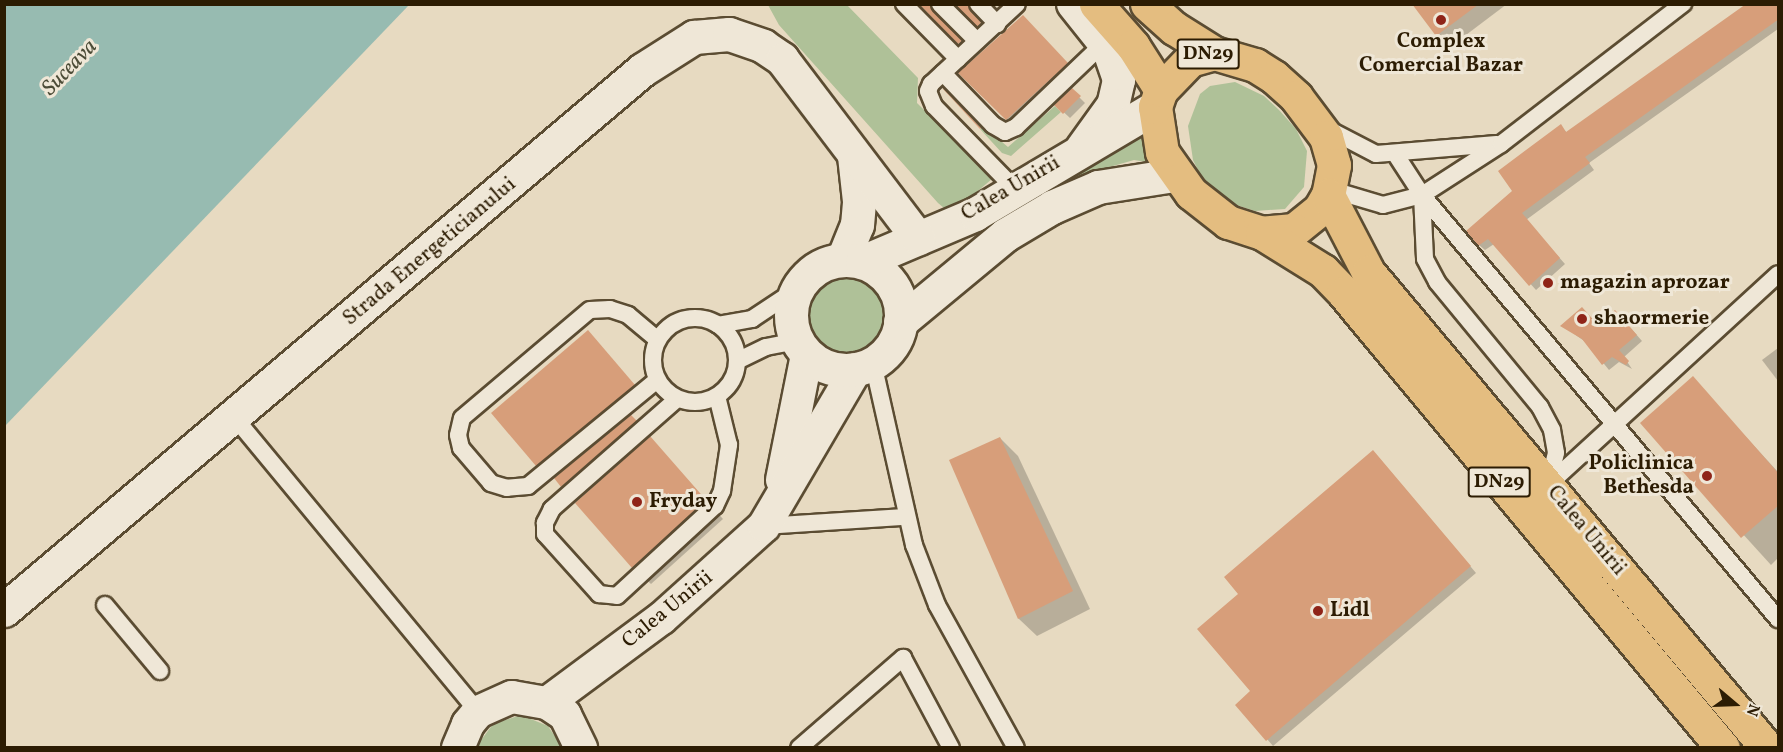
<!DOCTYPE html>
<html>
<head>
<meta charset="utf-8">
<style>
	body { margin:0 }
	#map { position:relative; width:1783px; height:752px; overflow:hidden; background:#e7dac1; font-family:Vollkorn,serif }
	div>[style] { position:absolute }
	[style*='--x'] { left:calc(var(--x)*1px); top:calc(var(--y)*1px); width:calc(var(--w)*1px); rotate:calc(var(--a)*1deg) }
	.green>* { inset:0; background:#afc198 }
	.round { border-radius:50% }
	.water>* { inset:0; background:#97bbb1 }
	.shadow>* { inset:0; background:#0003 }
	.building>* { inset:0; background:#d79e7a }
	.roads { filter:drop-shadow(2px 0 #5b4c32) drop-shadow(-2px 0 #5b4c32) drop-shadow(0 2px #5b4c32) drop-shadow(0 -2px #5b4c32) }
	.service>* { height:16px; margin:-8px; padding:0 8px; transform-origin:8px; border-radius:8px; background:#efe7d7 }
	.service>.ring { margin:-8px; padding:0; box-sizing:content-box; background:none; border:16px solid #efe7d7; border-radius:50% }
	.minor>* { height:32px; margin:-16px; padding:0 16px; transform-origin:16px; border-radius:16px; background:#efe7d7 }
	.tertiary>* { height:33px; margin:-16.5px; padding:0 16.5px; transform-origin:16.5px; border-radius:16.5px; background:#efe7d7 }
	.tertiary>.ring { margin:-16.5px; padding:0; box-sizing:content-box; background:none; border:33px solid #efe7d7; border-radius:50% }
	.primary>* { height:33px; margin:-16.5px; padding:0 16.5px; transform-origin:16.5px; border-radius:16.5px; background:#e4bd80 }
	.dots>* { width:16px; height:16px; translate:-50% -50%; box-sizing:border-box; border:3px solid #efe7d7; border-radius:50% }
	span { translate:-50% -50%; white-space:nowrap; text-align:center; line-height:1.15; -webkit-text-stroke:6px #efe7d7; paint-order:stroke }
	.shield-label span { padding:2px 4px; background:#efe7d7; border:2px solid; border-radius:4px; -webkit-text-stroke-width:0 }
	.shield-label { font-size:20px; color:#2c1c03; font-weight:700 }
	.poi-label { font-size:21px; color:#2c1c03; font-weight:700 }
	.left { translate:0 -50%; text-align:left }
	.right { translate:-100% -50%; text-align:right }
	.street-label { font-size:21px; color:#2c1c03 }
	.water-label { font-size:22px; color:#4c4c37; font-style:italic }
	.frame { position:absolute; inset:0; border:6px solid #2c1c03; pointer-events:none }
	.north { position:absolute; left:1705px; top:674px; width:60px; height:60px; -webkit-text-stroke:4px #efe7d7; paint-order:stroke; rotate:109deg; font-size:16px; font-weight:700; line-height:24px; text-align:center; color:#2c1c03 }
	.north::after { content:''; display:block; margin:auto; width:21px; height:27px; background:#2c1c03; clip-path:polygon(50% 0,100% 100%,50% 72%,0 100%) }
</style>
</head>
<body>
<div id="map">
	<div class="green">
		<div style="clip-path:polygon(768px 5px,847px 5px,918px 78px,917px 103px,993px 178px,957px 209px,944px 208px,938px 203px,779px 25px)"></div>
		<div style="clip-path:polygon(1235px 82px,1264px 96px,1279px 110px,1296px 129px,1307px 151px,1304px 187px,1285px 209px,1255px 211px,1236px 205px,1203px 180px,1193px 160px,1188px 126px,1200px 94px,1210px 86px)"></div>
		<div style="clip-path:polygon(1055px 106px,1061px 112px,1011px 156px,1002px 153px,980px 129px,983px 126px,1008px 147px)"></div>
		<div style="clip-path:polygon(1144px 125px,1153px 163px,1134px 160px,1071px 178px,1067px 169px)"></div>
		<div class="round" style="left:793px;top:263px;width:104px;height:104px"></div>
		<div style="clip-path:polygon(521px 715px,548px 726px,562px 747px,476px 747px,493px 724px)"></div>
	</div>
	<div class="water">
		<div style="clip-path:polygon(5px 4px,409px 5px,5px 426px,4px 5px)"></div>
	</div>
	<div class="shadow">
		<div style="clip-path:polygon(914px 4px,993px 4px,981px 14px,992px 39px,958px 7px,943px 14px,945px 26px,973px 56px,926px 9px)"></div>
		<div style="clip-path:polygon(1414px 4px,1507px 4px,1450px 47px)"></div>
		<div style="clip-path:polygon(1778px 4px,1778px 29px,1589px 163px,1594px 170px,1526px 220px,1565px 264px,1536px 290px,1494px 244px,1485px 250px,1479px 245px,1561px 126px,1567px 133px)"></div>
		<div style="clip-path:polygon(1036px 30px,1079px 77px,1019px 132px,960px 73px)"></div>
		<div style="clip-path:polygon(1072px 90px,1085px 103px,1070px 118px,1056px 105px)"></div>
		<div style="clip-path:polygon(1621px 317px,1642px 341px,1624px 357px,1632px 369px,1619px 362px,1609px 370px,1587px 343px,1563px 326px,1598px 327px)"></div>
		<div style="clip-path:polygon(594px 338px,639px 391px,543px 471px,537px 465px)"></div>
		<div style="clip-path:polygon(1778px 348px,1778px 381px,1762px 360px)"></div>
		<div style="clip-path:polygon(1692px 378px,1778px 472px,1778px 558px,1771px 565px,1642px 423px)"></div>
		<div style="clip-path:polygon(650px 438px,723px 519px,651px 584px,633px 567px)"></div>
		<div style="clip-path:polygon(1000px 438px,1018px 456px,1090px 609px,1037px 636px,1019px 619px,951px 461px)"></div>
		<div style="clip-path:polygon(1379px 458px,1476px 573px,1273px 746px,1237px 705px,1252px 692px,1240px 594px)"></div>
	</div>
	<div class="building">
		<div style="clip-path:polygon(919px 4px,930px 4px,962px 41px,958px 44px)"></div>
		<div style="clip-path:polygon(955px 4px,968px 4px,981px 23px,977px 27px)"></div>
		<div style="clip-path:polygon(1412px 4px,1479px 4px,1436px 36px)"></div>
		<div style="clip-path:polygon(1746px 4px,1779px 4px,1779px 19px,1585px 157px,1590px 163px,1522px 213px,1560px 258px,1529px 286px,1488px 239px,1478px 246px,1466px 231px,1512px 191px,1498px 171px,1561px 124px,1566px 132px)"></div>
		<div style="clip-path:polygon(1023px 15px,1068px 63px,1006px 120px,958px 73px)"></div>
		<div style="clip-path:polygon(1072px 88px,1081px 96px,1063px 114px,1054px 105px)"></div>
		<div style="clip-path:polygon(943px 89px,944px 89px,981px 128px,980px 129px)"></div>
		<div style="clip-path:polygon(1582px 307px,1598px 325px,1615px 310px,1637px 335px,1619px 350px,1629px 361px,1626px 365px,1612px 357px,1602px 365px,1582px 339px,1560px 326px)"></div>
		<div style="clip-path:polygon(588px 330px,635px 385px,536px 466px,491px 413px)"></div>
		<div style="clip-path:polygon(1693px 376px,1779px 474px,1779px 505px,1741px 538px,1640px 423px)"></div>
		<div style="clip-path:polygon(631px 415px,637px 421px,561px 487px,554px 478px)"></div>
		<div style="clip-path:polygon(650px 436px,706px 500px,632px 568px,575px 503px)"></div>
		<div style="clip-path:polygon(1000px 437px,1073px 591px,1018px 619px,949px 460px)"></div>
		<div style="clip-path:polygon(1373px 450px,1471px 566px,1266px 741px,1235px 705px,1250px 691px,1197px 629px,1238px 594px,1224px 577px)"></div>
	</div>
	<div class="roads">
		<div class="service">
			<div style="--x:904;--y:4;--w:77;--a:45.5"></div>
			<div style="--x:940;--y:4;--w:52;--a:45"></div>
			<div style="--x:978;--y:4;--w:28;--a:46"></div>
			<div style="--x:943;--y:73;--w:72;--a:46.1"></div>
			<div style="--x:993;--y:125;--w:14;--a:30"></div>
			<div style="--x:1005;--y:132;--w:12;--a:-24"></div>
			<div style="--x:1016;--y:127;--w:122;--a:-43.7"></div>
			<div style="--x:1326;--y:128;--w:56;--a:27.5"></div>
			<div style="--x:1376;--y:154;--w:121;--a:-4.7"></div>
			<div style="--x:1396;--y:155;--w:48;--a:57"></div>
			<div style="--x:1422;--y:195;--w:554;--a:49.98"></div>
			<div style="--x:1015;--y:189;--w:116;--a:-134.3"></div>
			<div style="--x:934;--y:106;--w:16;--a:-112"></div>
			<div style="--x:928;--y:91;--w:8;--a:-67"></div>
			<div style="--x:931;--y:84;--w:117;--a:-42.9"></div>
			<div style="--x:1329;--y:189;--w:56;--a:16.5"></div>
			<div style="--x:1383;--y:205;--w:40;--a:-14.4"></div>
			<div style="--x:1422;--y:195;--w:94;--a:-32.8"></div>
			<div style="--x:1501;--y:144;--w:230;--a:-37.6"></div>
			<div style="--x:1422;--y:195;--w:64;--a:87.3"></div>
			<div style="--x:1425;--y:259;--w:26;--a:62"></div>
			<div style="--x:1437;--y:282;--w:162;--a:50.5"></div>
			<div style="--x:1540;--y:407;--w:26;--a:62"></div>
			<div style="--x:1552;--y:430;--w:23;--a:80"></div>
			<div style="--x:1556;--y:453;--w:33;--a:104"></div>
			<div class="ring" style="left:653px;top:318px;width:68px;height:68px"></div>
			<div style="--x:718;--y:325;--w:35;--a:-10"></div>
			<div style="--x:752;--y:319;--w:54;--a:-33.7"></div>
			<div style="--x:737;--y:361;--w:32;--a:-26"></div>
			<div style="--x:766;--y:347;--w:32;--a:-11"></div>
			<div style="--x:873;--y:363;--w:187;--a:77.3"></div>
			<div style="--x:914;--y:545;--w:64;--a:69"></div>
			<div style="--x:937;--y:605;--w:163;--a:61.1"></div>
			<div style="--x:657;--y:380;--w:167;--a:140.6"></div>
			<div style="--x:528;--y:486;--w:21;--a:175"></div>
			<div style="--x:507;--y:488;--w:17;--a:-163"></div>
			<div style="--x:491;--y:483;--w:46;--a:-130.6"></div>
			<div style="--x:461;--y:448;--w:13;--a:-103"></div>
			<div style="--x:458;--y:435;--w:17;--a:-77"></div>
			<div style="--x:462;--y:418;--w:167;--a:-40.2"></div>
			<div style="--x:590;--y:310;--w:20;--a:-3"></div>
			<div style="--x:610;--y:309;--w:19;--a:18"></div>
			<div style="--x:628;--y:315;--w:38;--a:40"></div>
			<div style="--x:677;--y:399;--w:167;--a:138.7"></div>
			<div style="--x:552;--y:509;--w:16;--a:117"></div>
			<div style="--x:545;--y:523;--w:11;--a:90"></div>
			<div style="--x:545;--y:534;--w:81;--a:48"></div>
			<div style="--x:599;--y:594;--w:18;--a:6"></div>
			<div style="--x:617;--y:596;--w:133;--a:-42.6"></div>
			<div style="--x:715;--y:506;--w:17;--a:-65"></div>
			<div style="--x:722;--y:491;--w:47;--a:-81.3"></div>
			<div style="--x:729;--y:445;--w:50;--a:-103.8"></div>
			<div style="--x:235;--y:418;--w:381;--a:50.4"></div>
			<div style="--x:1548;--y:485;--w:312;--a:-42.5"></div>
			<div style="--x:764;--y:526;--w:141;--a:-3.7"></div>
			<div style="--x:105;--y:605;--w:86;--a:50.2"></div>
			<div style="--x:799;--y:748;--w:138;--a:-40.9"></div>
			<div style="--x:903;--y:658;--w:102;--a:61.9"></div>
		</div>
		<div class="minor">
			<div style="--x:1073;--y:4;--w:56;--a:51.5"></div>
			<div style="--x:1108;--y:48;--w:34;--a:71"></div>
			<div style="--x:1119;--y:80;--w:26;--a:103"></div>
			<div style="--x:1113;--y:105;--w:53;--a:125.8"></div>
			<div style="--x:782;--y:480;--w:127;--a:-78.7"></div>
			<div style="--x:547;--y:703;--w:143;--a:-36.5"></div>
			<div style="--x:662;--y:618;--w:137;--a:-42"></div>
			<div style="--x:764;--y:526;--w:182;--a:-59.6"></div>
			<div style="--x:458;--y:748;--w:26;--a:-67"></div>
			<div style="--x:468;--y:724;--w:16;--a:-50"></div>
			<div style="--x:478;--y:712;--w:37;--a:-24"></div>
			<div style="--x:512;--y:697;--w:36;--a:10"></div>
			<div style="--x:547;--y:703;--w:22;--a:34"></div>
			<div style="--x:565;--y:715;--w:37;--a:64"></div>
		</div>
		<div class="tertiary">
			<div style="--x:843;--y:259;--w:37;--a:-68"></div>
			<div style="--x:857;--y:225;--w:24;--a:-85"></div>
			<div style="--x:859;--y:201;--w:45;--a:-96.3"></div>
			<div class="ring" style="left:791px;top:260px;width:77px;height:77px"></div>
			<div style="--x:862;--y:262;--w:123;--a:-23"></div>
			<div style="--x:975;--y:214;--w:209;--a:-30.7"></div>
			<div style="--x:900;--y:322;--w:136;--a:-39.6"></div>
			<div style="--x:1005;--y:235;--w:55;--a:-30.8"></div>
			<div style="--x:1052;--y:207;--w:50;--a:-23.5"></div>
			<div style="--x:1098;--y:187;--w:77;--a:-9"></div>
			<div style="--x:4;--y:610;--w:836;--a:-40.24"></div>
			<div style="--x:642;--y:70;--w:62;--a:-32.4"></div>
			<div style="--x:694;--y:37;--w:35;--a:-5"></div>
			<div style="--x:729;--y:34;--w:36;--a:19"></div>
			<div style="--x:763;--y:46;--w:23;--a:34"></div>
			<div style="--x:782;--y:59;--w:225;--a:52.8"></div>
		</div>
		<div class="primary">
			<div style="--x:1096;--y:4;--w:56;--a:48.6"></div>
			<div style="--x:1133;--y:46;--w:52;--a:57.5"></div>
			<div style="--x:1147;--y:4;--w:36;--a:42"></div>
			<div style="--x:1174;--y:28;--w:47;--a:32"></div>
			<div style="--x:1214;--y:53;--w:43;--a:16.3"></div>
			<div style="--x:1255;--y:65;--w:22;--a:32"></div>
			<div style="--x:1274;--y:77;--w:30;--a:42"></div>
			<div style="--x:1296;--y:97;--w:50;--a:53.1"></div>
			<div style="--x:1326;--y:137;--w:29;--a:74"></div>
			<div style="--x:1334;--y:165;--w:31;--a:101"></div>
			<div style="--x:1328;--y:195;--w:16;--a:120"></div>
			<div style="--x:1320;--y:209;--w:33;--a:141"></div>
			<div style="--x:1294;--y:230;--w:32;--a:175"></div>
			<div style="--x:1262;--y:233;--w:36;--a:-162"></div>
			<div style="--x:1228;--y:222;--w:47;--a:-141.9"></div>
			<div style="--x:1191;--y:193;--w:50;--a:-125.3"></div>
			<div style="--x:1162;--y:152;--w:46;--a:-98.8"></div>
			<div style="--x:1155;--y:107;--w:18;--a:-71"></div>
			<div style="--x:1161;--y:90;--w:42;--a:-46"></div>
			<div style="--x:1190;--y:60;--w:25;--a:-16"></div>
			<div style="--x:1328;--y:195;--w:87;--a:62.5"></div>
			<div style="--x:1368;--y:272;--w:621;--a:50.03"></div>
			<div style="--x:1262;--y:233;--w:72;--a:31.9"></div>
			<div style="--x:1323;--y:271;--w:30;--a:46"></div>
			<div style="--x:1344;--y:293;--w:592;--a:50.21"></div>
		</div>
	</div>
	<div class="dots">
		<div style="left:1441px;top:20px;background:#8f2418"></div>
		<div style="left:1548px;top:283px;background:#8f2418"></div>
		<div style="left:1582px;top:319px;background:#8f2418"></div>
		<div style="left:1707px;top:476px;background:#8f2418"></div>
		<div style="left:637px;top:502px;background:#8f2418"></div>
		<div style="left:1318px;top:611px;background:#8f2418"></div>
	</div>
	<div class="shield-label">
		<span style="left:1208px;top:54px">DN29</span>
		<span style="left:1499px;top:482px">DN29</span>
	</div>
	<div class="poi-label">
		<span style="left:1441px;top:54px">Complex<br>Comercial Bazar</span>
		<span class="left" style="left:1560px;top:283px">magazin aprozar</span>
		<span class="left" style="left:1594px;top:319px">shaormerie</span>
		<span class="right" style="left:1694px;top:476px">Policlinica<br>Bethesda</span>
		<span class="left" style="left:649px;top:502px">Fryday</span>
		<span class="left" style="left:1330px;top:611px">Lidl</span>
	</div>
	<div class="street-label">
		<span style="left:1011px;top:189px;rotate:-30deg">Calea Unirii</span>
		<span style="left:430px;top:252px;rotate:-40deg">Strada Energeticianului</span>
		<span style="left:1586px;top:531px;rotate:50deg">Calea Unirii</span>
		<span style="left:668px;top:610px;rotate:-39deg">Calea Unirii</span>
	</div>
	<div class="water-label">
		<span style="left:70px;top:68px;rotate:-46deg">Suceava</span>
	</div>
	<div class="frame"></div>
	<div class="north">N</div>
</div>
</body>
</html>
